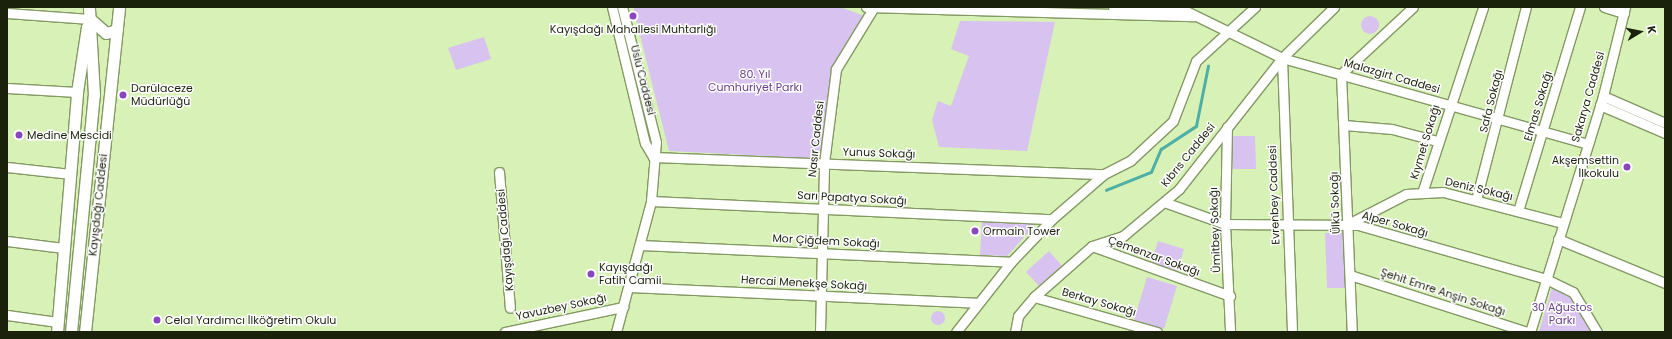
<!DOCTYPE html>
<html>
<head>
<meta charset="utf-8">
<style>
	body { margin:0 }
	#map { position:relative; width:1672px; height:339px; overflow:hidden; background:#d8f1b7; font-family:Poppins,sans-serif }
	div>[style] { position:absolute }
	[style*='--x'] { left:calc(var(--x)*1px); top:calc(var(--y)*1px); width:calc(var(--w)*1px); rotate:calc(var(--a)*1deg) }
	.green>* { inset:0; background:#d8c2f0 }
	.round { border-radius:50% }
	.stream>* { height:2.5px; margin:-1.25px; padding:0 1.25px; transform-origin:1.25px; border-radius:1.25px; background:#4eafa6 }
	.roads { filter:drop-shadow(1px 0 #839963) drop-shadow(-1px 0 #839963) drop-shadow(0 1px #839963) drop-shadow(0 -1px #839963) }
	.minor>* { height:9px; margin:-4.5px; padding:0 4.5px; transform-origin:4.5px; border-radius:4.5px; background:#fff }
	.major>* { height:11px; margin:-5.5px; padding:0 5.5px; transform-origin:5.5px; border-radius:5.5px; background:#fff }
	.dots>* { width:11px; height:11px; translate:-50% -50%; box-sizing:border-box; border:2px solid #fff; border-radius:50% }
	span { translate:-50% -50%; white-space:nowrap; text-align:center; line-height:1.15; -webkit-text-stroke:3px #fff; paint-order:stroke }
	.poi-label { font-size:11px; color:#1a220c }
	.left { translate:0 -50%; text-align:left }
	.right { translate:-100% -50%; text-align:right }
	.park-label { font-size:11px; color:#68418b }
	.street-label { font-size:11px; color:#1a220c }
	.frame { position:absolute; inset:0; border:8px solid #1a220c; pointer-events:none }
	.north { position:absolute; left:1620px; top:12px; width:40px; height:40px; -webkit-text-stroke:3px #fff; paint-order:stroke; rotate:80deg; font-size:11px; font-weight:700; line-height:16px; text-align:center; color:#1a220c }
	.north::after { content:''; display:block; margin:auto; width:14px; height:18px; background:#1a220c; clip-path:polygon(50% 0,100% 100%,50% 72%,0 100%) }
</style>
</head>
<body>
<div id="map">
	<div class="green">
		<div style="clip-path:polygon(633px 7px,840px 7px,865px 16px,832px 68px,822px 159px,669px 151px)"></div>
		<div class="round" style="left:1361px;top:16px;width:18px;height:18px"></div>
		<div style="clip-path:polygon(960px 21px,1055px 22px,1027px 151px,939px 147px,932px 120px,938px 101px,951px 106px,969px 56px,951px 49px)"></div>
		<div style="clip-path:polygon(484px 37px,491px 59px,456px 70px,448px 48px)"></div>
		<div style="clip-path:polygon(1232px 136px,1255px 136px,1256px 169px,1233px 169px)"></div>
		<div style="clip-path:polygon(982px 221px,1037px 223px,1007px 256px,980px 255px)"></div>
		<div style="clip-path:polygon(1325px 233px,1344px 233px,1345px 288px,1327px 288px)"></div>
		<div style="clip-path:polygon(1158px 241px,1184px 249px,1177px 272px,1151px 264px)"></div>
		<div style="clip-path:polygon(1049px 251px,1063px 267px,1040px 287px,1026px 272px)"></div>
		<div style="clip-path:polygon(1147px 277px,1177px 286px,1164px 329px,1134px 320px)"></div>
		<div style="clip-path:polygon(1552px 288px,1570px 295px,1592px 332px,1539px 332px)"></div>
		<div class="round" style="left:931px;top:311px;width:14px;height:14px"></div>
	</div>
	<div class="stream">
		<div style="--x:1106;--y:190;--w:48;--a:-21.8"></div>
		<div style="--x:1151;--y:172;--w:25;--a:-67"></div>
		<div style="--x:1161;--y:149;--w:42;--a:-33.3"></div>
		<div style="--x:1196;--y:126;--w:61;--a:-78.7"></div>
	</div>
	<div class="roads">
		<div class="minor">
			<div style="--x:612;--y:7;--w:140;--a:76.4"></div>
			<div style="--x:645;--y:143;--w:16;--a:60"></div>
			<div style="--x:866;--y:7;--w:328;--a:1.6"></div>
			<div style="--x:1113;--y:7;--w:67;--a:0.9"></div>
			<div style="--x:1180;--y:8;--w:114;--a:26.1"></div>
			<div style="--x:1282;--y:58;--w:317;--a:15.7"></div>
			<div style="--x:1604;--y:7;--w:21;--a:17"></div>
			<div style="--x:7;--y:13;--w:83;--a:4.1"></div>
			<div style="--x:1282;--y:58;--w:274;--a:87.9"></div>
			<div style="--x:1341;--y:74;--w:258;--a:87.6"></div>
			<div style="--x:1341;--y:74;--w:98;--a:-42.9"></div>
			<div style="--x:7;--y:88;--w:70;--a:3.3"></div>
			<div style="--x:1603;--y:96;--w:68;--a:23.5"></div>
			<div style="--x:1600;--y:105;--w:71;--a:23.3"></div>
			<div style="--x:1344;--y:125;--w:48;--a:4.8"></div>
			<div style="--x:1392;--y:129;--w:47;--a:14.9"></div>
			<div style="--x:1227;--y:127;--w:97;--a:91.2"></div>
			<div style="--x:1225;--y:224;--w:108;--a:87.3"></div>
			<div style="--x:653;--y:157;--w:451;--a:2.2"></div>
			<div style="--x:7;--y:167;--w:64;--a:6.2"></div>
			<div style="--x:499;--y:172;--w:136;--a:85.4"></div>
			<div style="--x:1422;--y:193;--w:196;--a:-71.8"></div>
			<div style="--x:1476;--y:200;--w:199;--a:-75.5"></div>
			<div style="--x:651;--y:201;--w:401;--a:2.6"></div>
			<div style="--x:1164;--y:202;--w:65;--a:19.8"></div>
			<div style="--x:1225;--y:224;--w:133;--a:0.4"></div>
			<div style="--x:1358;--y:225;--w:196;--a:16"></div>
			<div style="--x:1546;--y:279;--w:30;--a:26"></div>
			<div style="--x:1573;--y:292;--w:47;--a:59"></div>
			<div style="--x:1518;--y:211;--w:213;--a:-73.1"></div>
			<div style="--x:1348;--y:224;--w:65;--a:-27.3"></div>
			<div style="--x:1406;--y:194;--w:37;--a:-3"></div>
			<div style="--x:1443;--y:192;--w:124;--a:14.5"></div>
			<div style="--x:1558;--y:239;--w:116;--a:22.4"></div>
			<div style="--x:7;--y:241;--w:57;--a:7"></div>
			<div style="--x:640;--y:245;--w:371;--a:2.6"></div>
			<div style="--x:1092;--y:246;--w:147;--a:19.9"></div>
			<div style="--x:1350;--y:275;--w:187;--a:17.8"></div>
			<div style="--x:629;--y:287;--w:348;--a:2.6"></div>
			<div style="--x:1034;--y:297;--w:128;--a:15.9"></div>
			<div style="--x:7;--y:315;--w:51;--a:7.8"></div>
			<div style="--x:505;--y:332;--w:121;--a:-12"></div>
			<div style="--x:616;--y:332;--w:136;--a:-75"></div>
			<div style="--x:651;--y:201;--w:59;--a:-85.2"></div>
			<div style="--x:656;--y:142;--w:139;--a:-104.1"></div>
			<div style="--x:820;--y:332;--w:169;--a:-88.6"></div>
			<div style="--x:824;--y:163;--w:95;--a:-82.7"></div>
			<div style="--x:836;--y:69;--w:73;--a:-58.5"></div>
			<div style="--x:956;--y:332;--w:89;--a:-51.8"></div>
			<div style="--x:1011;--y:262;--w:59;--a:-46.4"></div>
			<div style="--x:1052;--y:219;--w:69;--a:-40.9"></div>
			<div style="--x:1104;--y:174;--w:30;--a:-27"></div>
			<div style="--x:1131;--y:160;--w:57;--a:-42.9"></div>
			<div style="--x:1173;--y:121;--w:64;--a:-69"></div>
			<div style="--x:1196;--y:61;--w:80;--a:-42.5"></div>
			<div style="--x:1015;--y:332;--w:16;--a:-79"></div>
			<div style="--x:1018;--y:316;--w:25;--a:-50"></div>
			<div style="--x:1034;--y:297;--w:77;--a:-41.3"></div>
			<div style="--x:1092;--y:246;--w:33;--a:-18"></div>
			<div style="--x:1123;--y:236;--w:73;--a:-40"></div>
			<div style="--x:1179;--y:189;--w:167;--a:-51.8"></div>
			<div style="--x:1282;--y:58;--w:73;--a:-44.4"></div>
			<div style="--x:1530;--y:332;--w:247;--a:-72.8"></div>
			<div style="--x:1603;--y:96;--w:92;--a:-76.1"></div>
		</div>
		<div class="major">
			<div style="--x:90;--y:19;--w:21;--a:41"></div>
			<div style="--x:106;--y:33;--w:11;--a:-15"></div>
			<div style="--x:57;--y:332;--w:241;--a:-85.2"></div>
			<div style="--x:77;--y:92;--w:66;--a:-81.3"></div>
			<div style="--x:71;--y:332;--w:238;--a:-84.5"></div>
			<div style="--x:94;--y:95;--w:88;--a:-93.3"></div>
			<div style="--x:85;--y:332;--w:327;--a:-84"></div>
		</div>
	</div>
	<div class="dots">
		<div style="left:633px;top:16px;background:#8847bc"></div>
		<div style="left:123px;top:95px;background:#8847bc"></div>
		<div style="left:19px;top:135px;background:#8847bc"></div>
		<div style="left:1627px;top:167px;background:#8847bc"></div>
		<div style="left:975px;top:231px;background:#8847bc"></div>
		<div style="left:591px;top:274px;background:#8847bc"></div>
		<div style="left:157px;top:320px;background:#8847bc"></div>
	</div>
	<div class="poi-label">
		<span style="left:633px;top:29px">Kayışdağı Mahallesi Muhtarlığı</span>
		<span class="left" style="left:131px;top:95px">Darülaceze<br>Müdürlüğü</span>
		<span class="left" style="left:27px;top:135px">Medine Mescidi</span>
		<span class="right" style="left:1619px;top:167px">Akşemsettin<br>İlkokulu</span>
		<span class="left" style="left:983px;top:231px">Ormain Tower</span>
		<span class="left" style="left:599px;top:274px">Kayışdağı<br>Fatih Camii</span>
		<span class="left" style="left:165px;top:320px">Celal Yardımcı İlköğretim Okulu</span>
	</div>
	<div class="park-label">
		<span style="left:755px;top:81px">80. Yıl<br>Cumhuriyet Parkı</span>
		<span style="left:1562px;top:314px">30 Ağustos<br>Parkı</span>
	</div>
	<div class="street-label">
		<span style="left:1392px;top:76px;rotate:16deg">Malazgirt Caddesi</span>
		<span style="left:643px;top:80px;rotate:76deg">Uslu Caddesi</span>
		<span style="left:1588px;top:97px;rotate:-74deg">Sakarya Caddesi</span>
		<span style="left:1491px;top:101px;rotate:-76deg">Safa Sokağı</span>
		<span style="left:1538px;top:106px;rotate:-73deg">Elmas Sokağı</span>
		<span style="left:816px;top:139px;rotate:-84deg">Nasır Caddesi</span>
		<span style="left:1425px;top:142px;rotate:-73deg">Kıymet Sokağı</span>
		<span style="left:879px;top:153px;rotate:2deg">Yunus Sokağı</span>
		<span style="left:1188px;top:155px;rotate:-51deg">Kıbrıs Caddesi</span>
		<span style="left:1479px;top:189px;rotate:13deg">Deniz Sokağı</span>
		<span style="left:1274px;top:195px;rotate:-92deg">Evrenbey Caddesi</span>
		<span style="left:852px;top:198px;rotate:3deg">Sarı Papatya Sokağı</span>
		<span style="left:1335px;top:203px;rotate:-92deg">Ülkü Sokağı</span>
		<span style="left:98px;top:205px;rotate:-84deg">Kayışdağı Caddesi</span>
		<span style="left:1395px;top:224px;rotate:16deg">Alper Sokağı</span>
		<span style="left:1215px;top:230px;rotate:-92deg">Ümitbey Sokağı</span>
		<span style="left:505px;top:240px;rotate:-95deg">Kayışdağı Caddesi</span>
		<span style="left:826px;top:241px;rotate:3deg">Mor Çiğdem Sokağı</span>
		<span style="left:1154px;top:256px;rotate:20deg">Çemenzar Sokağı</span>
		<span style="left:804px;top:283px;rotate:3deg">Hercai Menekşe Sokağı</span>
		<span style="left:1443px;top:292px;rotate:18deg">Şehit Emre Anşin Sokağı</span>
		<span style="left:1099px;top:302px;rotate:16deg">Berkay Sokağı</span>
		<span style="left:561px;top:307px;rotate:-12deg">Yavuzbey Sokağı</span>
	</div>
	<div class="frame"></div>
	<div class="north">K</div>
</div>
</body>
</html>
